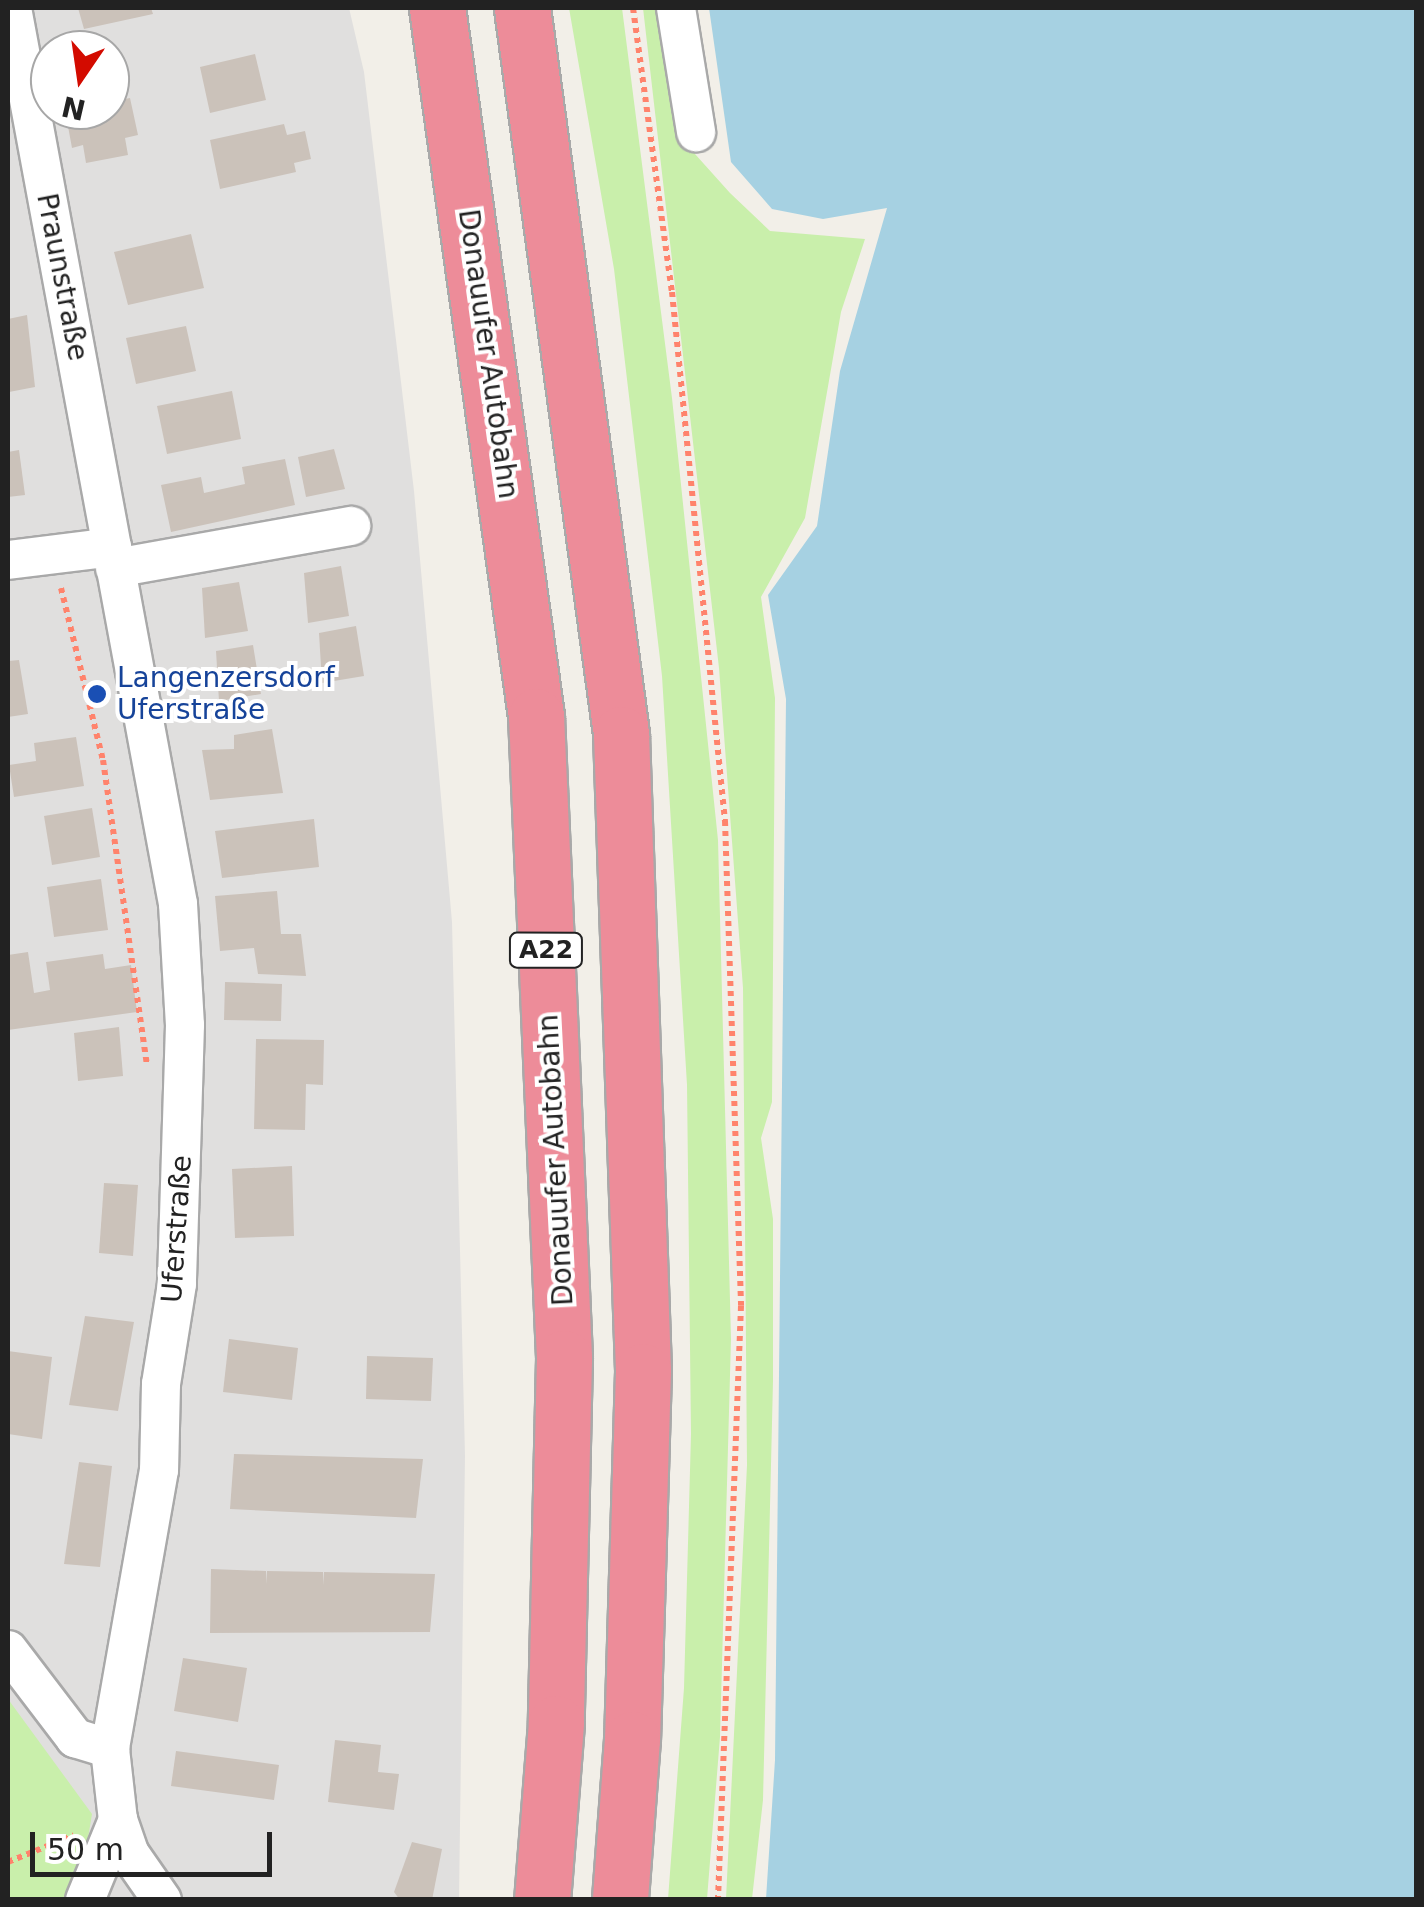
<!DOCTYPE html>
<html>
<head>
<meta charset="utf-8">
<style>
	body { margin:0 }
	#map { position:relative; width:1424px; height:1907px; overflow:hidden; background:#f2efe8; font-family:"DejaVu Sans",sans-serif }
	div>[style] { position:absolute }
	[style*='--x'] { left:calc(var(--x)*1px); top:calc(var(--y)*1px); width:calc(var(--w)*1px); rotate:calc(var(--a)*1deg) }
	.residential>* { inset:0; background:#e0dfde }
	.grass>* { inset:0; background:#c9efab }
	.water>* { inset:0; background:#a6d1e2 }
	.building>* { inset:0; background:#cbc2ba }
	.path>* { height:6px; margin-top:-3px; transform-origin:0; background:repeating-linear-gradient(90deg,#ff836c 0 5px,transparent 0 10px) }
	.roads { filter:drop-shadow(2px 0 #a9a9a9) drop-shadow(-2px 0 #a9a9a9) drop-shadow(0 2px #a9a9a9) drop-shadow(0 -2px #a9a9a9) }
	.minor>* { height:38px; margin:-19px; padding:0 19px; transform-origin:19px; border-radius:19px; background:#fff }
	.highway>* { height:55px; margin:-27.5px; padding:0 27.5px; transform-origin:27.5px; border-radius:27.5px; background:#ed8c99 }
	.dots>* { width:28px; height:28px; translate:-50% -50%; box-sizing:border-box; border:5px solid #fff; border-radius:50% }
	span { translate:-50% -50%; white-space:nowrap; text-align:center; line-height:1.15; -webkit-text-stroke:8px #fff; paint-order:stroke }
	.shield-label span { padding:2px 8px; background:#fff; border:2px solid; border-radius:8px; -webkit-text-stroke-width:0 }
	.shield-label { font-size:25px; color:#222; font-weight:700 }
	.street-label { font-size:28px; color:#222 }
	.transit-label { font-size:28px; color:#164399 }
	.left { translate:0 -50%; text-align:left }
	.frame { position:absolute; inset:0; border:10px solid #222; pointer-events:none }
	.north { position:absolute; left:30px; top:30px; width:100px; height:100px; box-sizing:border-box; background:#fff; border:2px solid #a7a7a7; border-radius:50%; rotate:193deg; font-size:28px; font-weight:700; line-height:40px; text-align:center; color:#222 }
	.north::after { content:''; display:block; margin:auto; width:35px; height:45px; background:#d30b00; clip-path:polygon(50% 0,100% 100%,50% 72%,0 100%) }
	.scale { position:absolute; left:30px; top:1832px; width:242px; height:45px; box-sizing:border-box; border:5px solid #222; border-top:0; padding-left:12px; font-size:30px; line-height:35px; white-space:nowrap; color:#222; -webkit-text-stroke:8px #fff; paint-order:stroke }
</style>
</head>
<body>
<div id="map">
	<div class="residential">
		<div style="clip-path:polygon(evenodd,8px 8px,349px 8px,364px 72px,414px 491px,452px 922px,465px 1456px,459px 1899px,8px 1900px,8px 8px,50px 50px,110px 50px,110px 110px,50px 110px,50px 50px)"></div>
	</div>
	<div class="grass">
		<div style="clip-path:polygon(569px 8px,622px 8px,672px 398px,718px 840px,731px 1339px,720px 1737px,707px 1899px,668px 1899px,684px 1688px,691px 1434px,687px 1085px,662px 676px,614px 269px)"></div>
		<div style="clip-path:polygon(643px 8px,667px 8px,695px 154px,730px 193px,770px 231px,865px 239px,841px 312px,805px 518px,761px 597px,775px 698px,772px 1102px,761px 1138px,773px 1219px,773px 1381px,763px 1800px,752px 1899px,726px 1899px,747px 1465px,743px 988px,719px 668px)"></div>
		<div style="clip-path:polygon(8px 1699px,92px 1814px,78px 1899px,8px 1899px)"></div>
	</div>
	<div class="water">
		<div style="clip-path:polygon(709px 8px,1416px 8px,1416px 1899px,766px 1899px,775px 1760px,786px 699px,768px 595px,817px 526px,840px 371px,887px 208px,823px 219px,772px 209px,731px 162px)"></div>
	</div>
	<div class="building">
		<div style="clip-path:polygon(78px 8px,151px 8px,153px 14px,84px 29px)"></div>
		<div style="clip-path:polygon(255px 54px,266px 100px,210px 113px,200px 67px)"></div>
		<div style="clip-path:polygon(130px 98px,138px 135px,125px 138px,128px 155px,86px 163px,83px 145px,72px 148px,65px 110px,110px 110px,110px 102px)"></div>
		<div style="clip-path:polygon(284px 124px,287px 135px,305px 131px,311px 159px,294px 163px,296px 172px,220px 189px,210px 140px)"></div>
		<div style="clip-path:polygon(191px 234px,204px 288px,128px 305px,114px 252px)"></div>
		<div style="clip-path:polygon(27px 315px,35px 387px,9px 392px,8px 319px)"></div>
		<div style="clip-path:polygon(186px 326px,196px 371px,136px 384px,126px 338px)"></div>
		<div style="clip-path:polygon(232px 391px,241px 439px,167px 454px,157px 406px)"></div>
		<div style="clip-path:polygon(334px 449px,345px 489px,306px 497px,298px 457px)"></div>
		<div style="clip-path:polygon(19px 450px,25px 495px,8px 497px,8px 452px)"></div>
		<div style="clip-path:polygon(285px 459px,295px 505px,171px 532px,161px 485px,201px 477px,204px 493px,245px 484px,242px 467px)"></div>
		<div style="clip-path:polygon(341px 566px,349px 616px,308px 623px,304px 573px)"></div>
		<div style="clip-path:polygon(239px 582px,248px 631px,205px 638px,202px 588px)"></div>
		<div style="clip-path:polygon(356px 626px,364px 676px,322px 683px,319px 633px)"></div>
		<div style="clip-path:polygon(253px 645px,261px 694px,219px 701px,216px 651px)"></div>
		<div style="clip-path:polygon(19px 660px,28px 714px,8px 717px,8px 661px)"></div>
		<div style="clip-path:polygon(272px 729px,283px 793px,210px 800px,202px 750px,234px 749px,234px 735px)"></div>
		<div style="clip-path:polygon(76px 737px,84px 786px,14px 797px,9px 765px,36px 761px,34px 743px)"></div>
		<div style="clip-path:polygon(92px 808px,100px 857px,52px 865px,44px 816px)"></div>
		<div style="clip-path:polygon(314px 819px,319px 867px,222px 878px,215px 831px)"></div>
		<div style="clip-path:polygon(101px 879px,108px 930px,54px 937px,47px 887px)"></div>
		<div style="clip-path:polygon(277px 891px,281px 934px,301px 934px,306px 976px,258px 974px,254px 948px,220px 951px,215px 896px)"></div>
		<div style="clip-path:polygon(28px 952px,34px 993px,50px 990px,46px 962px,103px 954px,105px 969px,131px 965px,137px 1012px,8px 1030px,8px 955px)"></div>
		<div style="clip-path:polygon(225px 982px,282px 984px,281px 1021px,224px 1020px)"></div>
		<div style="clip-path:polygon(119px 1027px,123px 1076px,78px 1081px,74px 1033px)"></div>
		<div style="clip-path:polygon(256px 1039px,324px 1040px,323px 1085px,306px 1084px,305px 1130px,254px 1129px)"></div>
		<div style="clip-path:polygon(292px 1166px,294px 1236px,235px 1238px,232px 1169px)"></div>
		<div style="clip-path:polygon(104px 1183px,138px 1185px,133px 1256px,99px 1253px)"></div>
		<div style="clip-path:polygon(85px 1316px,134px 1322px,118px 1411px,69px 1405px)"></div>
		<div style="clip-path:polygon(229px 1339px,298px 1348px,292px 1400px,223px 1392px)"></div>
		<div style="clip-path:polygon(8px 1351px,52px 1357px,42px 1439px,8px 1434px)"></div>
		<div style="clip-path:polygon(367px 1356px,433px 1358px,431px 1401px,366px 1399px)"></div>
		<div style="clip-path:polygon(234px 1454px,423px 1459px,416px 1518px,230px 1509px)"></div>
		<div style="clip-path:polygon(79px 1462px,112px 1466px,100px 1567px,64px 1564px)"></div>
		<div style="clip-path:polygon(211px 1569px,266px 1571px,266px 1584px,267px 1571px,323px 1572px,324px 1585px,324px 1572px,435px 1574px,430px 1632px,210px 1633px)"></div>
		<div style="clip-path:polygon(183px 1658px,247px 1668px,238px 1722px,174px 1711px)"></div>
		<div style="clip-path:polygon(335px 1740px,381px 1745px,378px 1772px,399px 1774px,394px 1810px,328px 1802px)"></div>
		<div style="clip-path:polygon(176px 1751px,279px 1765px,274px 1800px,171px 1786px)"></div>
		<div style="clip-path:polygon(412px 1842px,442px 1849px,432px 1900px,400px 1900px,394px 1892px)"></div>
	</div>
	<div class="path">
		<div style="--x:633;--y:8;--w:287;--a:82.2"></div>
		<div style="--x:672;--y:292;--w:532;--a:84.28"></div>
		<div style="--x:725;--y:821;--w:485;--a:88.1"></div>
		<div style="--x:741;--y:1306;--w:594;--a:92.22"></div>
		<div style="--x:61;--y:588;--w:177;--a:76.3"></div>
		<div style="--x:103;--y:760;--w:307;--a:81.8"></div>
		<div style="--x:8;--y:1862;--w:71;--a:-22.2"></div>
	</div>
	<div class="roads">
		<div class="minor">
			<div style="--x:12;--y:8;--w:911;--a:79.5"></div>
			<div style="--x:178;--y:904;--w:121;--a:86.7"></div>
			<div style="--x:185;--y:1025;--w:259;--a:91.8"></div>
			<div style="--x:177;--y:1284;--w:101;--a:99.1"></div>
			<div style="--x:161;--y:1384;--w:86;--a:91.3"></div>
			<div style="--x:159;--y:1470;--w:283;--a:100"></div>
			<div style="--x:110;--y:1749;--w:71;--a:83.6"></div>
			<div style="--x:118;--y:1820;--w:36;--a:71"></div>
			<div style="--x:130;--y:1854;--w:56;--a:55.2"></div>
			<div style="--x:676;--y:8;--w:126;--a:80.8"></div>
			<div style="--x:8;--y:560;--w:105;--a:-7.1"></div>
			<div style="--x:115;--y:568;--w:240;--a:-10.1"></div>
			<div style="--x:8;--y:1650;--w:111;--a:52.7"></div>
			<div style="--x:75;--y:1738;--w:37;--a:17"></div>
			<div style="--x:85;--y:1900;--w:87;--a:-67.6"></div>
		</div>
		<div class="highway">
			<div style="--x:437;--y:8;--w:715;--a:82.04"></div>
			<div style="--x:536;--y:716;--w:643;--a:87.5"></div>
			<div style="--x:564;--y:1358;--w:365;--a:91.3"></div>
			<div style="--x:556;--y:1723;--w:178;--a:94.5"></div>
			<div style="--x:522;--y:8;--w:733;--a:82.23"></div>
			<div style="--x:621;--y:734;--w:637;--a:88.02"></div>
			<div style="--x:643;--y:1371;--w:368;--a:91.7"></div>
			<div style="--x:632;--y:1739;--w:161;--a:94.3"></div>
		</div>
	</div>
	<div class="dots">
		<div style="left:97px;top:694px;background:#1a4fb4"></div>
	</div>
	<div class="shield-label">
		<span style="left:546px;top:950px">A22</span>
	</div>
	<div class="street-label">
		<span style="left:62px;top:277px;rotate:79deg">Praunstraße</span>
		<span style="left:488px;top:354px;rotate:82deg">Donauufer Autobahn</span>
		<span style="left:556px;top:1160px;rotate:-93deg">Donauufer Autobahn</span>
		<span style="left:177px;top:1229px;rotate:-86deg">Uferstraße</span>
	</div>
	<div class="transit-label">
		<span class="left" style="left:117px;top:694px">Langenzersdorf<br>Uferstraße</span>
	</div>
	<div class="frame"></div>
	<div class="north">N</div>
	<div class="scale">50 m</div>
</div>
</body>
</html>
